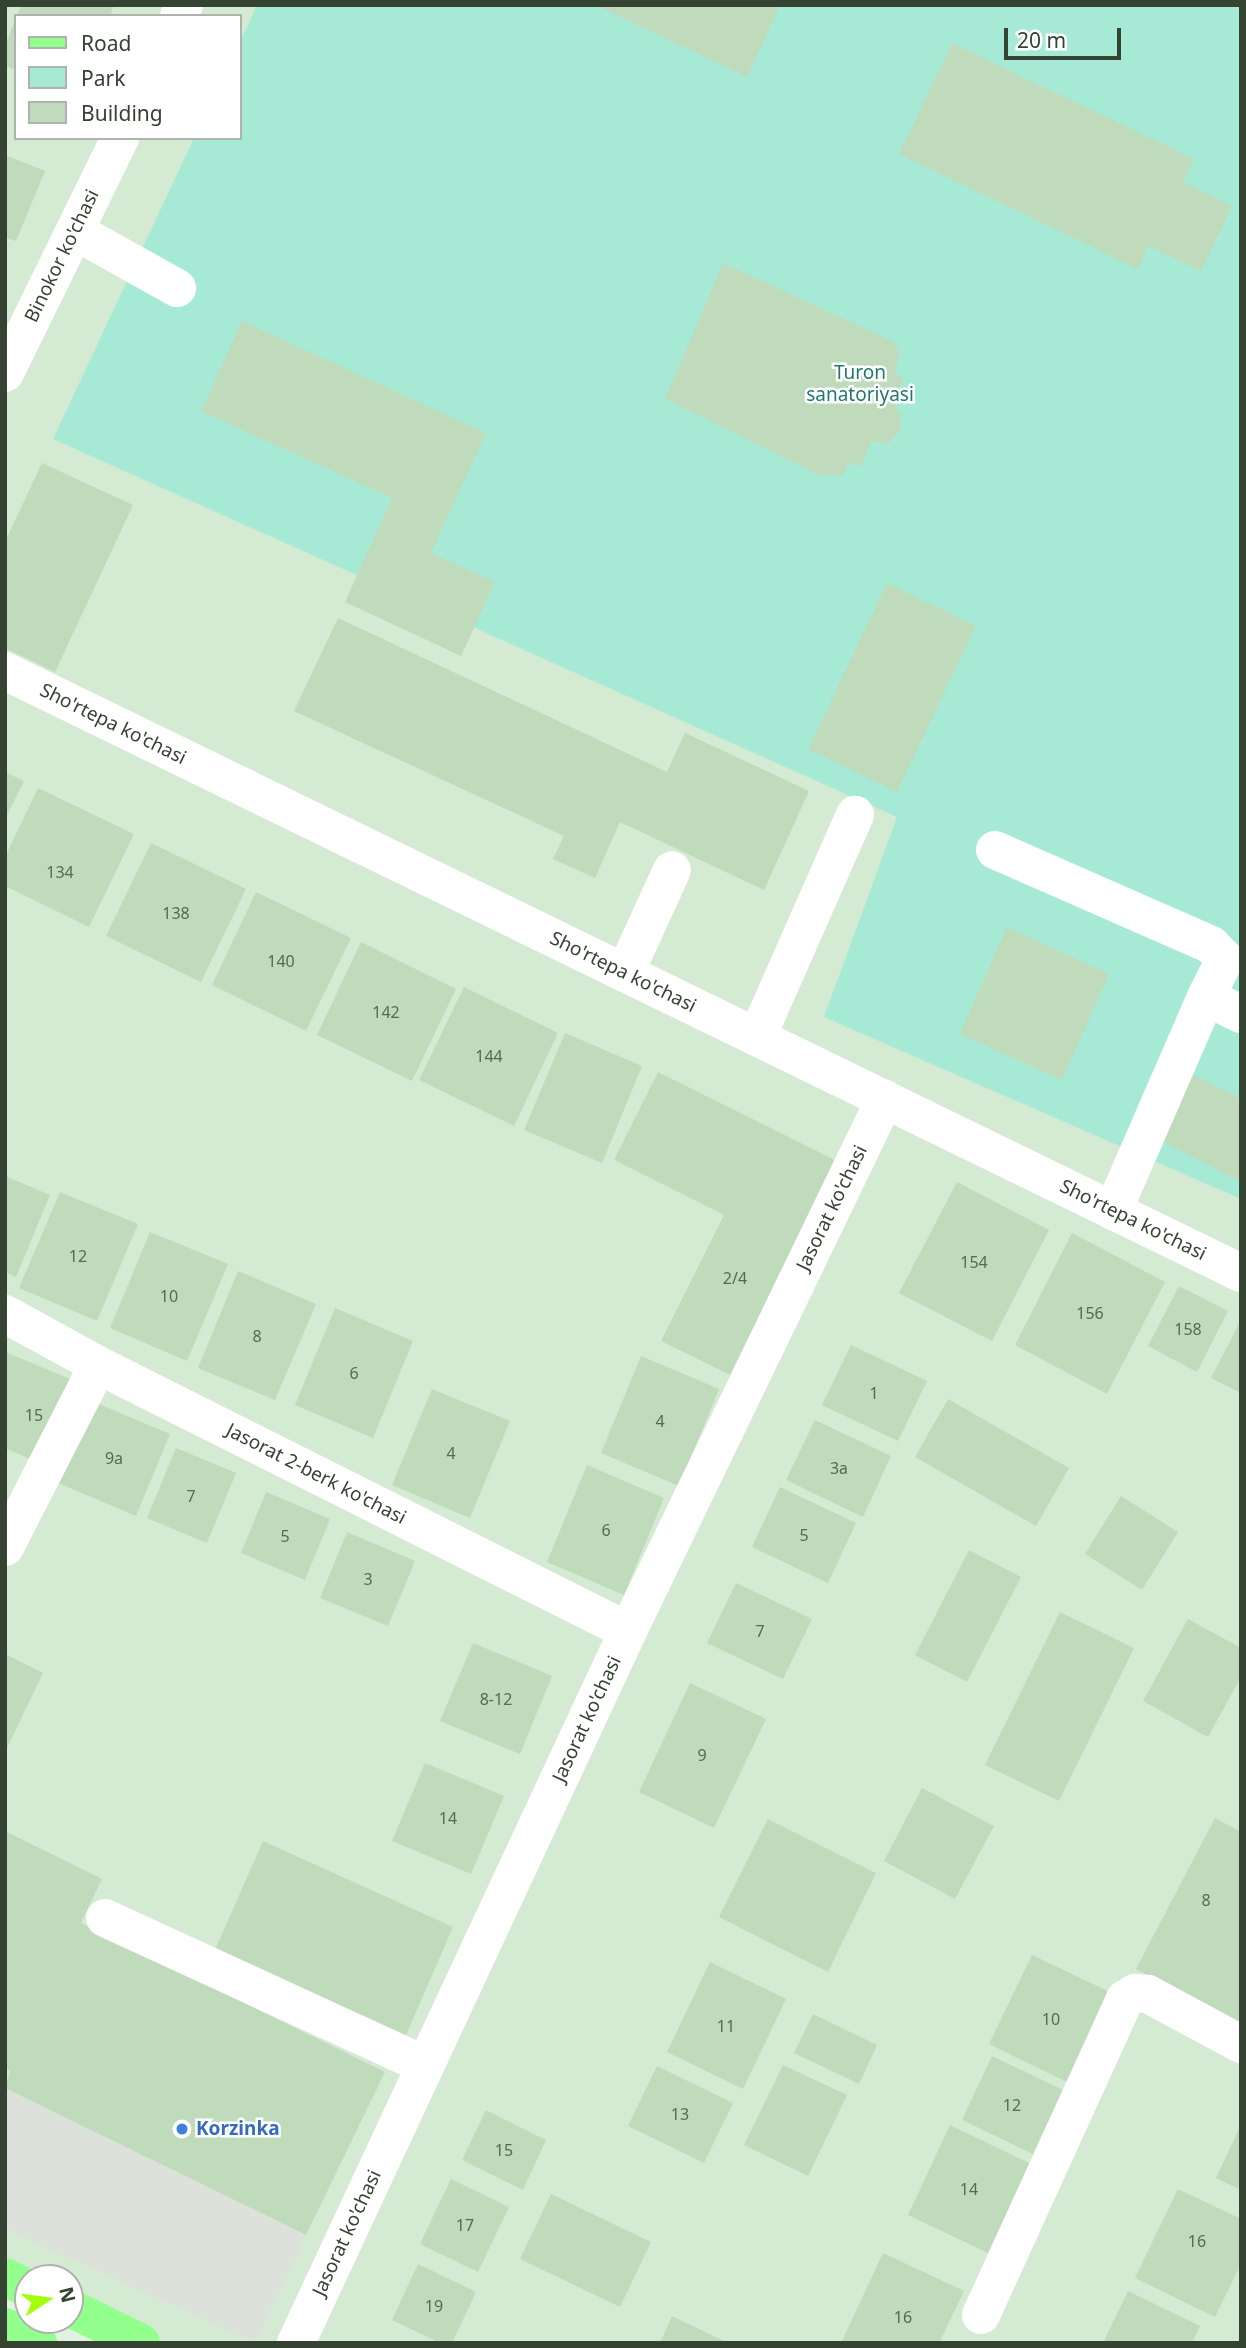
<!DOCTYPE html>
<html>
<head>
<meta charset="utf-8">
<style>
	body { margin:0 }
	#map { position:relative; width:1246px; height:2348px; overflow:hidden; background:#e2f2e1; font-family:"Noto Sans",sans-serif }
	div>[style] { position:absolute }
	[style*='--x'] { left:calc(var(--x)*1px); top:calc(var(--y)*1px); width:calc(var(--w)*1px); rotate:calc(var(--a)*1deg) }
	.residential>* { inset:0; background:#d4ead2 }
	.green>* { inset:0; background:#a6ead5 }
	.parking>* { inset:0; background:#dce2da }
	.building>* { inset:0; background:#c0dabc }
	.minor>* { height:38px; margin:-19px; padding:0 19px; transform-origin:19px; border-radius:19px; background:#fff }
	.major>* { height:38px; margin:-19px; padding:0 19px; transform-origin:19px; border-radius:19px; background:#93ff8d }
	.dots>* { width:19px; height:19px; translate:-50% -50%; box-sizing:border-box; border:4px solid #fff; border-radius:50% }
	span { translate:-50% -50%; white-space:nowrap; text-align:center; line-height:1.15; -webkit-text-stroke:5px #fff; paint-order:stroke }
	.number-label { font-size:16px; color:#576954 }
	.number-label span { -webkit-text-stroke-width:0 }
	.street-label { font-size:19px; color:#344332 }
	.park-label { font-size:19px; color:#22786c }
	.shop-label { font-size:19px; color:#366cbe; font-weight:700 }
	.left { translate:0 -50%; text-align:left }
	.frame { position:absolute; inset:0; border:7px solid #344332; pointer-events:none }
	.legend { position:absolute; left:14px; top:14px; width:228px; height:126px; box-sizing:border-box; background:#fff; border:2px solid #aeb4ad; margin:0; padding:9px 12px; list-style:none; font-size:21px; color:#344332 }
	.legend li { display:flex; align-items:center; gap:14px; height:35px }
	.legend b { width:35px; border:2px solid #aeb4ad }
	.north { position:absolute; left:14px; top:2264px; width:70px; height:70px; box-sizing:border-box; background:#fff; border:2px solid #aeb4ad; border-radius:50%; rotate:77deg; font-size:19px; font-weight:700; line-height:28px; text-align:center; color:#344332 }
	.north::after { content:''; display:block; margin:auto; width:24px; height:32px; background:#a1ff0b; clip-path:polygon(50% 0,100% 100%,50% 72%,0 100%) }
	.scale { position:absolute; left:1004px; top:28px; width:117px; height:32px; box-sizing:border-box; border:4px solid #344332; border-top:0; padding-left:9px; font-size:21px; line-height:24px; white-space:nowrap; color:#344332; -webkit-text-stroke:5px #fff; paint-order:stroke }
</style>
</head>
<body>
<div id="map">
	<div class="residential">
		<div style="clip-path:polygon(evenodd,5px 5px,1241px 5px,1241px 2343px,162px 2343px,70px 2300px,70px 2278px,28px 2278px,5px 2271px,5px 5px,16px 16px,240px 16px,240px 138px,16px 138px,16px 16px)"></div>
	</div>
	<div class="green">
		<div style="clip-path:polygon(257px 5px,1241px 5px,1241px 1199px,824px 1017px,897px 817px,53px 439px,194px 138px,240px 138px,240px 42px)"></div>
	</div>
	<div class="parking">
		<div style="clip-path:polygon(5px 2088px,306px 2235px,256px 2343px,5px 2229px)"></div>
	</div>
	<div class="building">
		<div style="clip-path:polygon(21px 5px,114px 5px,110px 16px,17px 16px)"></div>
		<div style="clip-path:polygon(595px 5px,780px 5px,747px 77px)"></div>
		<div style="clip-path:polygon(16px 18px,16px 70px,5px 66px,5px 45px)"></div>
		<div style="clip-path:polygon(952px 43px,1194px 159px,1183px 182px,1232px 206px,1201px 271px,1148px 246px,1138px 269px,899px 154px)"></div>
		<div style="clip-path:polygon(5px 155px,45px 171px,16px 241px,5px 237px)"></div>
		<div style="clip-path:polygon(723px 263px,894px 342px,899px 352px,895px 374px,904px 377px,893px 402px,901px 415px,900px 431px,888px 444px,871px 441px,861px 467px,848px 462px,843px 475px,822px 476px,665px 399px)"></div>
		<div style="clip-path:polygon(242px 321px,486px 433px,431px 553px,495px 582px,461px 656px,345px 602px,392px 498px,201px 411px)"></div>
		<div style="clip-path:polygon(42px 463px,133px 505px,55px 672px,5px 648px,5px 542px)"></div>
		<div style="clip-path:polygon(887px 583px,976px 626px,897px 792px,808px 749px)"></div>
		<div style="clip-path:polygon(338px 618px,667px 772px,685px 733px,809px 791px,764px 890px,620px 822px,595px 878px,553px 859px,564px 836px,294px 711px)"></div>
		<div style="clip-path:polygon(5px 772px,24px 781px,5px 819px)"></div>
		<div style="clip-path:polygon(38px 788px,134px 834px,89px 927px,5px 886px,5px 857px)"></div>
		<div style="clip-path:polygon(151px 843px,246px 889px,201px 982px,106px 936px)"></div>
		<div style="clip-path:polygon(256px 892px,351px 938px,306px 1031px,212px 985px)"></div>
		<div style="clip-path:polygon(1007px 927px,1109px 974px,1062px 1080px,960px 1034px)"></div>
		<div style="clip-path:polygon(361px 942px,456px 989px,412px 1081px,317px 1035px)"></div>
		<div style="clip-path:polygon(464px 987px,558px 1033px,514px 1126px,419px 1080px)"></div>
		<div style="clip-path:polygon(565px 1033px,642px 1066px,602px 1163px,524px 1130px)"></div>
		<div style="clip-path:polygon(658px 1072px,835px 1160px,730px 1375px,661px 1341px,724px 1215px,614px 1160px)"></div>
		<div style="clip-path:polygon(1192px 1074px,1241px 1099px,1241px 1182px,1158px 1139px)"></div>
		<div style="clip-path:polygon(5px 1176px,50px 1195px,16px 1277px,5px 1272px)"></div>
		<div style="clip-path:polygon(957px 1182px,1049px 1230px,992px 1341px,899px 1293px)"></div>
		<div style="clip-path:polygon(60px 1192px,138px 1224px,97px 1321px,19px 1288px)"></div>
		<div style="clip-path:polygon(150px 1232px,228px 1264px,187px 1361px,110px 1328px)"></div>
		<div style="clip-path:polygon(1072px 1233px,1165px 1282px,1107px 1394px,1015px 1345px)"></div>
		<div style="clip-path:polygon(238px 1271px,316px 1304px,275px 1400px,198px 1368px)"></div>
		<div style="clip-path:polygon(1179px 1286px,1228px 1311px,1197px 1372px,1148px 1346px)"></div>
		<div style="clip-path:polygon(335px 1308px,413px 1341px,373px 1438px,295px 1405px)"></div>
		<div style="clip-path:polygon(1241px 1320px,1241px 1393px,1211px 1378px)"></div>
		<div style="clip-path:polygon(851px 1345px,927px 1381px,898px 1441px,822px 1405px)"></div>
		<div style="clip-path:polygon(5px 1352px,77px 1382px,42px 1464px,5px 1448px)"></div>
		<div style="clip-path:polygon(641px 1356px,719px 1389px,679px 1486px,601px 1453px)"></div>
		<div style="clip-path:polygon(432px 1389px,510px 1421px,470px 1518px,392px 1485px)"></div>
		<div style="clip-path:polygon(948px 1399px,1069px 1468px,1036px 1526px,915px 1457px)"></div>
		<div style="clip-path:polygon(92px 1401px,170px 1434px,136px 1516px,58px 1483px)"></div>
		<div style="clip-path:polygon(815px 1420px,891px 1456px,863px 1517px,786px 1480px)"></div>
		<div style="clip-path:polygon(176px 1448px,236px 1473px,207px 1543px,147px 1518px)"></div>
		<div style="clip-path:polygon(587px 1465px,664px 1498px,624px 1595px,547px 1562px)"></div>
		<div style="clip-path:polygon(780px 1487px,856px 1523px,828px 1583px,752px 1547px)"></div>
		<div style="clip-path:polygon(266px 1492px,330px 1519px,305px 1580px,241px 1553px)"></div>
		<div style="clip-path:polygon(1121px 1496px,1178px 1532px,1142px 1590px,1085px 1554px)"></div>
		<div style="clip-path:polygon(347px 1532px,415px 1561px,388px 1626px,320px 1598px)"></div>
		<div style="clip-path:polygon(969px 1550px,1021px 1577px,967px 1682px,915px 1655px)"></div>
		<div style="clip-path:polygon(736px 1583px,812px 1619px,783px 1679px,707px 1643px)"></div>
		<div style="clip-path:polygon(1060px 1612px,1134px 1648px,1059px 1801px,985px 1765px)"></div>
		<div style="clip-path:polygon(1188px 1619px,1241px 1648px,1241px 1677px,1208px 1737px,1143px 1701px)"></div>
		<div style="clip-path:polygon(473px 1643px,552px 1676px,520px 1754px,440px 1721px)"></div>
		<div style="clip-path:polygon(5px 1654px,43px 1673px,5px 1752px)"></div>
		<div style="clip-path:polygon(690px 1683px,766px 1719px,714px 1828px,639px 1792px)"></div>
		<div style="clip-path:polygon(425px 1763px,504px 1796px,471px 1874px,392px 1841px)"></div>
		<div style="clip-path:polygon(922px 1788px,994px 1826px,955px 1899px,884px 1861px)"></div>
		<div style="clip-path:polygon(1215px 1818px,1241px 1832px,1241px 2024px,1136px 1969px)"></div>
		<div style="clip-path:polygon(768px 1819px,876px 1873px,828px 1972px,719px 1917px)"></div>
		<div style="clip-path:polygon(5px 1831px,102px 1879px,81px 1923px,385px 2072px,306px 2235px,5px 2088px,10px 2071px,5px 2068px)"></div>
		<div style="clip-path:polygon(263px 1841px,453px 1927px,406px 2035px,215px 1950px)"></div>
		<div style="clip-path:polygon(1032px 1955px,1112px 1993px,1069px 2083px,989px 2044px)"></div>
		<div style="clip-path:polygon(710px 1962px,786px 1999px,743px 2089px,667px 2052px)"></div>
		<div style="clip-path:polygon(813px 2014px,877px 2045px,859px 2084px,794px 2053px)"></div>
		<div style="clip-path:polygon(992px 2056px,1063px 2090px,1033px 2154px,962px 2120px)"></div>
		<div style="clip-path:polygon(783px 2065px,847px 2095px,808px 2176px,744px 2145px)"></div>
		<div style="clip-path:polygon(657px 2066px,733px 2103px,704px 2163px,628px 2126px)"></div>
		<div style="clip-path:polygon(486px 2110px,546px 2140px,523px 2190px,462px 2160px)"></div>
		<div style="clip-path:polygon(950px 2125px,1031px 2164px,988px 2253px,908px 2215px)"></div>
		<div style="clip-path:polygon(1241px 2125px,1241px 2190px,1216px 2178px)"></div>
		<div style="clip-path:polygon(451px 2179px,509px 2207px,478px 2272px,420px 2244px)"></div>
		<div style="clip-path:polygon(1178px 2189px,1241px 2219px,1241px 2264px,1215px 2317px,1135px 2278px)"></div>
		<div style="clip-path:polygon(551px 2194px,651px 2242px,620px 2307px,520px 2259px)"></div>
		<div style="clip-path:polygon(883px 2253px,964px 2291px,939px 2343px,841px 2343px)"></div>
		<div style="clip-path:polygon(418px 2264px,476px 2292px,452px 2343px,440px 2343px,392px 2320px)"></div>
		<div style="clip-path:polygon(1128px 2291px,1200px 2326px,1192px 2343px,1103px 2343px)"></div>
		<div style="clip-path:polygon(672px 2316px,728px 2343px,660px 2343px)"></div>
	</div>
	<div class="minor">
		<div style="--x:179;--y:16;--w:12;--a:-66"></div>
		<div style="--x:75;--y:231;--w:117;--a:29.2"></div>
		<div style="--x:5;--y:373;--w:262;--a:-63.9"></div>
		<div style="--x:5;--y:671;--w:1375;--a:25.97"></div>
		<div style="--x:995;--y:850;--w:236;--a:23.7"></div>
		<div style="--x:1211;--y:945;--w:20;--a:45"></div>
		<div style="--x:1225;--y:959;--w:42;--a:116.6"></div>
		<div style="--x:625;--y:973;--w:113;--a:-65.5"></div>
		<div style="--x:757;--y:1037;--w:243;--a:-66.2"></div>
		<div style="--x:1113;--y:1211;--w:233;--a:-66.5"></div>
		<div style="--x:1206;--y:997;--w:39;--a:26"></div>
		<div style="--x:5;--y:1314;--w:106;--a:28.7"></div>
		<div style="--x:98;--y:1365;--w:593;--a:26.65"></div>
		<div style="--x:5;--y:1547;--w:204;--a:-62.9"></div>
		<div style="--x:105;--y:1918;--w:352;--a:24.7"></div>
		<div style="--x:981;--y:2315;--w:347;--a:-65.5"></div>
		<div style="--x:1125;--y:1999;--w:12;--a:-31"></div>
		<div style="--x:1135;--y:1993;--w:13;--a:4"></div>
		<div style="--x:1148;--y:1994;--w:106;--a:28.3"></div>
		<div style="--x:296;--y:2343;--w:786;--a:-65"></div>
		<div style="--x:628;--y:1631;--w:591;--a:-64.22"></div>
	</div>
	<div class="major">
		<div style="--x:5;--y:2277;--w:25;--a:26"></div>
		<div style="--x:70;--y:2308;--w:79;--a:26.2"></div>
		<div style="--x:5;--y:2327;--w:37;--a:26"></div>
	</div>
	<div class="dots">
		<div style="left:182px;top:2129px;background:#3f7fe0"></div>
	</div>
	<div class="number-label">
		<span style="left:60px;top:872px">134</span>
		<span style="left:176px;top:913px">138</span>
		<span style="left:281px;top:961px">140</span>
		<span style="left:386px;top:1012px">142</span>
		<span style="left:489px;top:1056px">144</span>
		<span style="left:78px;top:1256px">12</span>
		<span style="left:974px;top:1262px">154</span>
		<span style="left:735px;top:1278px">2/4</span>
		<span style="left:169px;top:1296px">10</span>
		<span style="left:1090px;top:1313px">156</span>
		<span style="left:1188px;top:1329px">158</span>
		<span style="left:257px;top:1336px">8</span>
		<span style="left:354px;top:1373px">6</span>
		<span style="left:874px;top:1393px">1</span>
		<span style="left:34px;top:1415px">15</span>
		<span style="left:660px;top:1421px">4</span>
		<span style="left:451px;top:1453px">4</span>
		<span style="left:114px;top:1458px">9a</span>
		<span style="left:839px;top:1468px">3а</span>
		<span style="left:191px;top:1496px">7</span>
		<span style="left:606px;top:1530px">6</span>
		<span style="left:804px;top:1535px">5</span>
		<span style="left:285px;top:1536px">5</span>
		<span style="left:368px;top:1579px">3</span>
		<span style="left:760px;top:1631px">7</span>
		<span style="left:496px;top:1699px">8-12</span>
		<span style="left:702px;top:1755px">9</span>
		<span style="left:448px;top:1818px">14</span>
		<span style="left:1206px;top:1900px">8</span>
		<span style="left:1051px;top:2019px">10</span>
		<span style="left:726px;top:2026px">11</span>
		<span style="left:1012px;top:2105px">12</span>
		<span style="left:680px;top:2114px">13</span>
		<span style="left:504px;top:2150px">15</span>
		<span style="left:969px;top:2189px">14</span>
		<span style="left:465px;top:2225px">17</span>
		<span style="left:1197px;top:2241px">16</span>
		<span style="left:434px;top:2306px">19</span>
		<span style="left:903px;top:2317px">16</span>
	</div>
	<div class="street-label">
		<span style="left:62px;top:256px;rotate:-64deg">Binokor ko'chasi</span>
		<span style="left:113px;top:724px;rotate:26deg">Sho'rtepa ko'chasi</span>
		<span style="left:623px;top:972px;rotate:26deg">Sho'rtepa ko'chasi</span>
		<span style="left:832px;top:1208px;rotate:-64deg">Jasorat ko'chasi</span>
		<span style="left:1133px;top:1220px;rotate:26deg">Sho'rtepa ko'chasi</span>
		<span style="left:316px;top:1474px;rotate:27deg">Jasorat 2-berk ko'chasi</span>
		<span style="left:587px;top:1719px;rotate:-65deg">Jasorat ko'chasi</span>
		<span style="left:347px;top:2233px;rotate:-65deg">Jasorat ko'chasi</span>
	</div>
	<div class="park-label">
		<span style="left:860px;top:384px">Turon<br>sanatoriyasi</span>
	</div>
	<div class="shop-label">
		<span class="left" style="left:196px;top:2129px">Korzinka</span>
	</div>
	<div class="frame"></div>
	<ul class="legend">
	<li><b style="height:9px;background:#93ff8d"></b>Road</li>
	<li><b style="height:19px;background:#a6ead5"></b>Park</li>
	<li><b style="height:19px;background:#c0dabc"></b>Building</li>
	</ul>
	<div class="north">N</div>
	<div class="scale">20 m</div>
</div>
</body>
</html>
